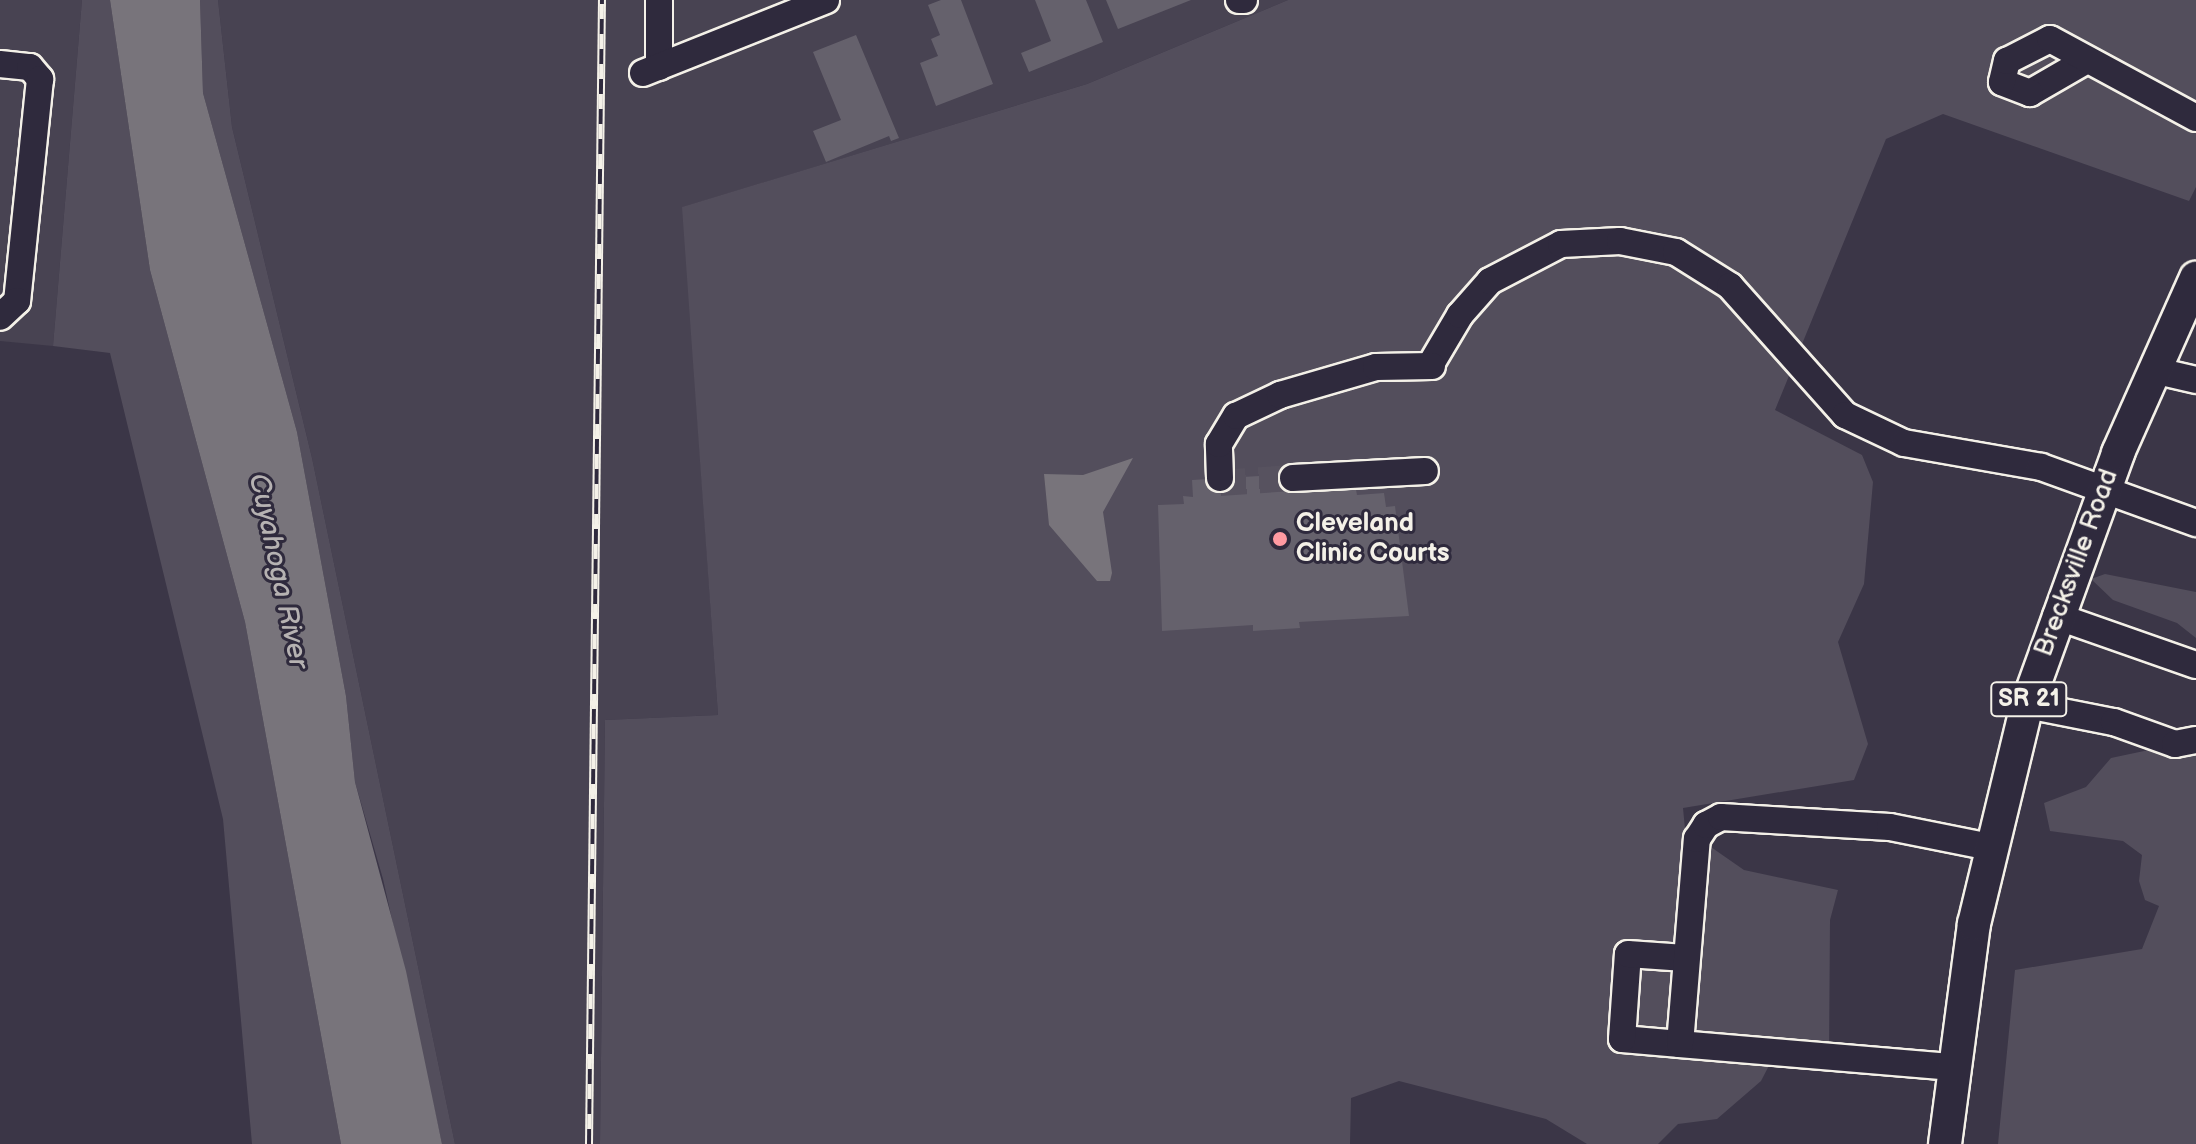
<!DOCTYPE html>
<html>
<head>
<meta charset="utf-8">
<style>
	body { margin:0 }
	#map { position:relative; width:2196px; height:1144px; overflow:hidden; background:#3b3647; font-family:"Balsamiq Sans",sans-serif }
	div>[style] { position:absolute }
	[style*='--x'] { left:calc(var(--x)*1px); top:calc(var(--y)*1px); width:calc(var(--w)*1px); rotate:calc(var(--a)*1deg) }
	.built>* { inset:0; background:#484352 }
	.green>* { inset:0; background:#534e5c }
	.water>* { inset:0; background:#78747b }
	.building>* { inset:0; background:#65616c }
	.minor-tunnel>* { height:26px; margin-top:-13px; transform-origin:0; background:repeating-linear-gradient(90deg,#57525f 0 26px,transparent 0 39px) }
	.roads { filter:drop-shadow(2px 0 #f4f1e8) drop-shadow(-2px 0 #f4f1e8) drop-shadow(0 2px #f4f1e8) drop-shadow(0 -2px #f4f1e8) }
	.minor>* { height:26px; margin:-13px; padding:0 13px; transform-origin:13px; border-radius:13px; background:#2f2a3d }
	.major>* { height:32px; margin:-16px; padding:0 16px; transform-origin:16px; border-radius:16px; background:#2f2a3d }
	.rail>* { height:8px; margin-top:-4px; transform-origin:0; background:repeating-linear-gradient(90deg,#2f2a3d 0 15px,#f4f1e8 0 30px); box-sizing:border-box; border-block:2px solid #f4f1e8 }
	.dots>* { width:22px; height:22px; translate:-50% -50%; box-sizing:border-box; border:4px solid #2f2a3d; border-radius:50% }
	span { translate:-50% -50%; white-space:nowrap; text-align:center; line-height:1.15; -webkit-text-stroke:6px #2f2a3d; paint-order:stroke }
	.shield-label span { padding:2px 6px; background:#2f2a3d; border:2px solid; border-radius:6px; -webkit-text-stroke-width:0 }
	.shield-label { font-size:24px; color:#f4f1e8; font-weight:700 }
	.poi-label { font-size:26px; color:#f4f1e8; font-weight:700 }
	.left { translate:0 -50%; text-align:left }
	.street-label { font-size:26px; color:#f4f1e8 }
	.water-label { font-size:28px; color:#b6b2b2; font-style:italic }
</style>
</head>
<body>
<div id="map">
	<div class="built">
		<div style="clip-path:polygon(0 0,82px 0,53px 346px,0 341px)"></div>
		<div style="clip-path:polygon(218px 0,1288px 0,1087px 84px,683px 207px,718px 715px,605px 720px,600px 1144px,455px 1144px,312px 458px,232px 127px)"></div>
	</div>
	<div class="green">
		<div style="clip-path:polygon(82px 0,110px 0,150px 270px,245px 622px,341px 1144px,252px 1144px,223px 819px,110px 353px,53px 346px)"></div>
		<div style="clip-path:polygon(200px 0,218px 0,232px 127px,312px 458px,455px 1144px,442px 1144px,383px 879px,355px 782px,346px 696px,297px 432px,203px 93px)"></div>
		<div style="clip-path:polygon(1288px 0,2196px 0,2196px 187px,2189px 201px,1943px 114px,1886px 139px,1775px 410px,1862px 455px,1873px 482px,1864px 584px,1838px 642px,1868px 744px,1854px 780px,1683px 808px,1685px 829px,1744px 870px,1838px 890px,1830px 920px,1829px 1058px,1774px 1056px,1761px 1081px,1717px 1119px,1678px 1124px,1658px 1144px,1587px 1144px,1546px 1119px,1399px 1081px,1351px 1098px,1350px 1144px,600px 1144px,605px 720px,718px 715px,682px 207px,1087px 84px)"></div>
		<div style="clip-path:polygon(2105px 574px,2196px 592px,2196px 638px,2177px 623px,2113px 600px,2091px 579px)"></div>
		<div style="clip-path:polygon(2196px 740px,2196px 1144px,1998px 1144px,2015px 970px,2142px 949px,2159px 906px,2145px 900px,2139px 881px,2142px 855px,2123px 841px,2050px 831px,2044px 803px,2086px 787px,2111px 758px)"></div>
	</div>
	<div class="water">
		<div style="clip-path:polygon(110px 0,200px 0,203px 93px,297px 432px,346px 696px,355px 782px,406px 971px,442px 1144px,341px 1144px,245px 622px,150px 270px)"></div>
		<div style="clip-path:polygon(1133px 458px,1103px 512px,1112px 573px,1110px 581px,1097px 581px,1049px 525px,1044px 474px,1083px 475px)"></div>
	</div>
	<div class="building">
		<div style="clip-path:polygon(941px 0,961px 0,993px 84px,936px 106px,920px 63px,938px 56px,931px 39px,940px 35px,928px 5px)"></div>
		<div style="clip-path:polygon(1035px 0,1086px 0,1103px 42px,1029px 72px,1021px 53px,1051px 41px)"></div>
		<div style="clip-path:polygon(1106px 0,1191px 0,1118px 29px)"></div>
		<div style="clip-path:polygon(856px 35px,899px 138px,891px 141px,889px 136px,826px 162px,813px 131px,841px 120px,813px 52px)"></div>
		<div style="clip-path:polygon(1293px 468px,1355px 484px,1357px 495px,1384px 493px,1386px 507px,1395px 506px,1409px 616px,1299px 622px,1300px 628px,1253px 631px,1253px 625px,1162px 631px,1158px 505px,1184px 504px,1183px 496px,1193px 497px,1192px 480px,1278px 475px,1278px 470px)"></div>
	</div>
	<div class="minor-tunnel">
		<div style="--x:1220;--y:478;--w:5;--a:90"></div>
		<div style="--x:1220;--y:483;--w:73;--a:-3.9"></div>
	</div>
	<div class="roads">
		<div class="minor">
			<div style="--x:659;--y:0;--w:67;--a:90"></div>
			<div style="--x:1239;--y:0;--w:5;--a:0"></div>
			<div style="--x:2087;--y:60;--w:66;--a:149.9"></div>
			<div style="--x:2030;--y:93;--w:30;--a:-159"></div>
			<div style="--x:2002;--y:82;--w:22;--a:-77"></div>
			<div style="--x:2007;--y:61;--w:48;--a:-27.1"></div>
			<div style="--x:2050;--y:39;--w:166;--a:28.4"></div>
			<div style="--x:0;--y:64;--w:30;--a:6"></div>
			<div style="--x:30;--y:67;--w:16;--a:50"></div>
			<div style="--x:40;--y:79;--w:223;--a:95.9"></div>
			<div style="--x:17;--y:301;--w:23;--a:137"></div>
			<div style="--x:643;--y:73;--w:197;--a:-21.7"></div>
			<div style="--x:1434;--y:359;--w:51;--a:-59.4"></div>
			<div style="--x:1460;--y:315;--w:45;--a:-48.6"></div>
			<div style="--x:1490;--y:281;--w:80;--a:-27.5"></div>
			<div style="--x:1561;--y:244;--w:59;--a:-2.9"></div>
			<div style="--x:1620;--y:241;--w:57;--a:11.1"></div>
			<div style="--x:1676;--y:252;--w:64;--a:32.2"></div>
			<div style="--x:1730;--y:286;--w:173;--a:48.3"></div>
			<div style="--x:1845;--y:415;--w:65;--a:25.4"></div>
			<div style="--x:1904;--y:443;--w:139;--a:9.9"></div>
			<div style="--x:2041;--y:467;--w:165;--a:19.9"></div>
			<div style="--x:2153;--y:370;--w:44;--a:13.1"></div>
			<div style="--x:1220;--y:478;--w:34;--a:-92"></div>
			<div style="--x:1219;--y:444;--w:33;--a:-59"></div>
			<div style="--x:1236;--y:416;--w:49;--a:-25.5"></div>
			<div style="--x:1280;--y:395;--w:100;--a:-16.3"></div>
			<div style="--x:1376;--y:367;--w:56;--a:-1"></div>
			<div style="--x:1293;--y:478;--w:132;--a:-3"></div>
			<div style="--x:2056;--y:616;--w:148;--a:19.3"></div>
			<div style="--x:2027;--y:705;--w:89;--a:11.1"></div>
			<div style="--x:2114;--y:722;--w:65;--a:19.8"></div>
			<div style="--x:2175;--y:744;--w:21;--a:-11"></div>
			<div style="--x:1680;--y:1044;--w:58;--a:-175.1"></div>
			<div style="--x:1622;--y:1039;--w:85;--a:-86"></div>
			<div style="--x:1628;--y:954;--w:57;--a:4"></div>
			<div style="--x:1952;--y:1067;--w:273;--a:-175.2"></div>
			<div style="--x:1680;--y:1044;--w:206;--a:-85.3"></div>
			<div style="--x:1697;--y:839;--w:17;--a:-57"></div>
			<div style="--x:1706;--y:825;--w:17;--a:-28"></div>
			<div style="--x:1721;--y:817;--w:169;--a:3.4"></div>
			<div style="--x:1890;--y:827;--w:102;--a:11.3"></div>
		</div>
		<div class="major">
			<div style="--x:1945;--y:1144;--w:222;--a:-82.5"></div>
			<div style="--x:1974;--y:924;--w:225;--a:-76.4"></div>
			<div style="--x:2027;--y:705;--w:268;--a:-70.1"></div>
			<div style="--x:2118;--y:453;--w:192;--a:-66"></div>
		</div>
	</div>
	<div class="rail">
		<div style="--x:589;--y:1144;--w:1144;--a:-89.35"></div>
	</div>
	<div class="dots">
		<div style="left:1280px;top:539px;background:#ff9aa2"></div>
	</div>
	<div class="shield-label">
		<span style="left:2029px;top:699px">SR 21</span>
	</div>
	<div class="poi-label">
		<span class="left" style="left:1296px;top:539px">Cleveland<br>Clinic Courts</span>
	</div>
	<div class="street-label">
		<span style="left:2077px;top:563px;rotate:-70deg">Brecksville Road</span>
	</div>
	<div class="water-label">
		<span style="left:278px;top:571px;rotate:78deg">Cuyahoga River</span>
	</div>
</div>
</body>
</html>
